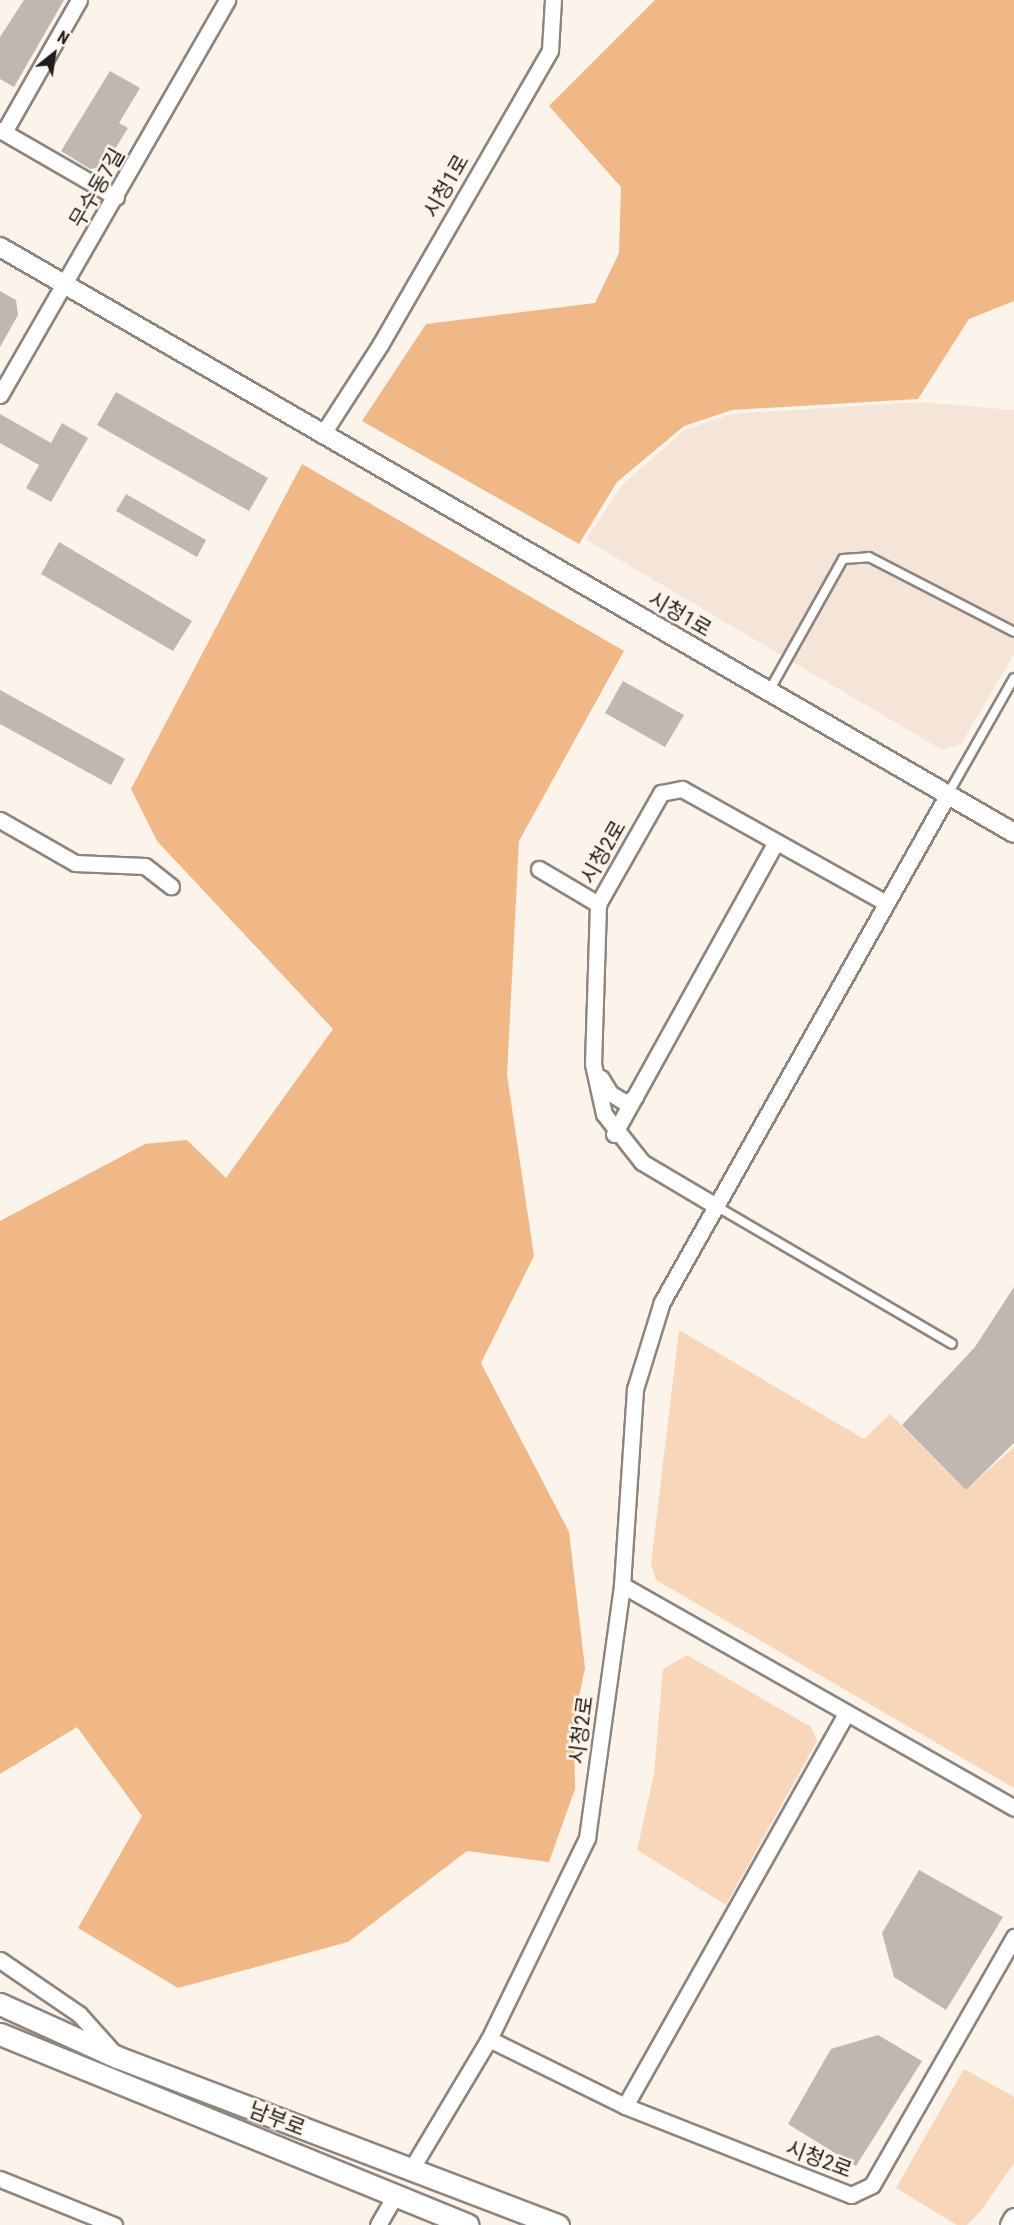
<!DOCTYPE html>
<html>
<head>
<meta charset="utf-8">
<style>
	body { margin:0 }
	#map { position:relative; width:1014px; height:2225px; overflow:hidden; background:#fcf3eb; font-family:"Roboto Condensed","Noto Sans KR",sans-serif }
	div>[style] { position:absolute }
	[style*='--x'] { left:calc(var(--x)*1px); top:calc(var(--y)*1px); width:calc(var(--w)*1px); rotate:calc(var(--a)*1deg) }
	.built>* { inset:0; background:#f5e5d9 }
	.green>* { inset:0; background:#f8d6ba }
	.forest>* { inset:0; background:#f1b887 }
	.building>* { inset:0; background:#bfb7b0 }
	.roads { filter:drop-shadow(2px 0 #8d857e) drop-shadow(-2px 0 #8d857e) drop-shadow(0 2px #8d857e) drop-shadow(0 -2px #8d857e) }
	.service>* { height:8px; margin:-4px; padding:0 4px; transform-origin:4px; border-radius:4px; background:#fff }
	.minor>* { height:15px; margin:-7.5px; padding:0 7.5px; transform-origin:7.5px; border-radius:7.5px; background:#fff }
	.tertiary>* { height:18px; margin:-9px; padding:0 9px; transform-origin:9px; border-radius:9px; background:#fff }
	.secondary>* { height:21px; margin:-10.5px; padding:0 10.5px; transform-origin:10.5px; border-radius:10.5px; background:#fff }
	span { translate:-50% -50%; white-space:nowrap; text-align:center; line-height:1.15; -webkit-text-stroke:5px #fcf3eb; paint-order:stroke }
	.street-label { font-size:21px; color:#201d1a }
	.north { position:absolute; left:24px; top:24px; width:60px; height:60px; -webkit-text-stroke:4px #fcf3eb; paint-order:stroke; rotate:30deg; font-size:16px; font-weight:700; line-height:24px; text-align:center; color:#201d1a }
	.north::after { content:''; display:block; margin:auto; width:21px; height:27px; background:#201d1a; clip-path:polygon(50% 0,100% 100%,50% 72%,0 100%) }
</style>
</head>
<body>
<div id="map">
	<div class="built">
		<div style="clip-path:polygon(917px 402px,1014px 410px,1014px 654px,961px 744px,942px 750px,586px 540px,622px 485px,685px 430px,731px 414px)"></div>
	</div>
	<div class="green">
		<div style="clip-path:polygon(679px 1330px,864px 1439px,890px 1414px,966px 1490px,1014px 1447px,1014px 1788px,656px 1580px,651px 1564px)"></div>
		<div style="clip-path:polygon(687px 1655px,811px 1727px,817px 1741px,726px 1905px,637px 1850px,654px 1774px,663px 1669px)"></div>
		<div style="clip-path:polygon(964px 2069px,1014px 2097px,1014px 2163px,980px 2212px,967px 2225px,957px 2225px,896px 2188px)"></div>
	</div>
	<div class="forest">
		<div style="clip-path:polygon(655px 0,1014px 0,1014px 301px,969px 319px,918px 399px,732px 410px,684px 426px,617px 482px,579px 544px,362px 421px,426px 324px,595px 303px,619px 253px,621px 187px,549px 106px)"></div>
		<div style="clip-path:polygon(302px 464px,624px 651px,519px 841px,507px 1075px,534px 1256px,481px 1363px,569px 1532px,585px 1668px,574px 1720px,575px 1789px,549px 1862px,467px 1851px,348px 1942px,178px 1988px,78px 1928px,142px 1816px,77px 1727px,0 1774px,0 1221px,145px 1144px,187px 1140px,226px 1178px,333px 1029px,157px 841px,131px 789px)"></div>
	</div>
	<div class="building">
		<div style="clip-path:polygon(24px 0,64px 0,14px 87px,0 79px,0 37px)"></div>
		<div style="clip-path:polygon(110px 71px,140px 88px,119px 123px,128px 128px,104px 167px,90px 169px,61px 151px)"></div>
		<div style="clip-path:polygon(0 291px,16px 300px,18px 315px,0 347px)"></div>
		<div style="clip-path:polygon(116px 392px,268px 478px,249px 511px,97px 425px)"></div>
		<div style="clip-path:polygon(0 414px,51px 443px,62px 423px,88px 438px,51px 502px,26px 488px,39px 465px,0 443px)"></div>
		<div style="clip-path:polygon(126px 494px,206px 540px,197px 557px,116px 511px)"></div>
		<div style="clip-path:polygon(59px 542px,192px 621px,173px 651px,41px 574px)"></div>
		<div style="clip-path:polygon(623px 681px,684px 715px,665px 747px,605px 713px)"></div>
		<div style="clip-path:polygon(0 690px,125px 759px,111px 785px,0 724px)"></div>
		<div style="clip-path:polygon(1014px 1287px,1014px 1443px,966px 1490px,902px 1425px,975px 1347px)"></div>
		<div style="clip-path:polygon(919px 1870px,1003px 1917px,946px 2010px,894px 1977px,882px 1933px)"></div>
		<div style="clip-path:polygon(878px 2035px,922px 2061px,856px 2166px,788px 2124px,831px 2049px)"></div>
	</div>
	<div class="roads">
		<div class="service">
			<div style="--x:769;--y:691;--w:151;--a:-60.7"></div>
			<div style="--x:843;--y:559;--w:26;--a:-4"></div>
			<div style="--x:869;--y:557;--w:163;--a:27.3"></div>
			<div style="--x:948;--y:794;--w:133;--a:-60.4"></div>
			<div style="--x:716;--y:1206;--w:273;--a:30.3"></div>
		</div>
		<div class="minor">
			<div style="--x:0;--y:130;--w:134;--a:30"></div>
			<div style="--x:4;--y:132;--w:152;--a:-60.4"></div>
			<div style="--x:0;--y:395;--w:456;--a:-60.1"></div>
			<div style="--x:322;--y:435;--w:107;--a:-57.2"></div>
			<div style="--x:380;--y:345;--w:340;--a:-60"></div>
			<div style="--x:550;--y:50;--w:50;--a:-86.6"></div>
			<div style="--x:0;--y:820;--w:86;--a:29.8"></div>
			<div style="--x:75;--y:863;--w:70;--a:2.5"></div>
			<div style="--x:145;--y:866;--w:33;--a:38"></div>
			<div style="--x:539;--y:869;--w:69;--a:30.7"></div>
			<div style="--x:601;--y:1078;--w:17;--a:59"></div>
			<div style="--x:610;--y:1093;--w:19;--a:32"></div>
			<div style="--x:626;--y:1103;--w:11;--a:-34"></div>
			<div style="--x:614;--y:1134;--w:334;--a:-61"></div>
			<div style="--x:716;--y:1206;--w:86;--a:-149.3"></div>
			<div style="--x:642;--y:1162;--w:61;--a:-128.4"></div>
			<div style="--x:604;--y:1114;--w:51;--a:-102.4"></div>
			<div style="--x:593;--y:1064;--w:160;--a:-88.2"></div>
			<div style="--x:598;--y:904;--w:128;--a:-60.4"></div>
			<div style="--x:661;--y:793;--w:21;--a:-11"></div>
			<div style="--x:682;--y:789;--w:234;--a:29.2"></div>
			<div style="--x:622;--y:1585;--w:451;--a:29.6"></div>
			<div style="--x:0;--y:1960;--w:96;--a:34.4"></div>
			<div style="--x:79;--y:2014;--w:51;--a:48.2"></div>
			<div style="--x:489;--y:2039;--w:152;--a:26.2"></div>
			<div style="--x:625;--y:2106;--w:243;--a:21.5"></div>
			<div style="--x:851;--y:2195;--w:23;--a:-25"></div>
			<div style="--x:872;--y:2185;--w:286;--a:-60.2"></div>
			<div style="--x:625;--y:2106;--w:450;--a:-60.6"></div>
			<div style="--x:410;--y:2171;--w:154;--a:-59.1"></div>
			<div style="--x:489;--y:2039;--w:224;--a:-64"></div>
			<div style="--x:587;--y:1838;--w:255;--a:-82.1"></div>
			<div style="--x:622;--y:1585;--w:196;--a:-86.2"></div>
			<div style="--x:635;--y:1389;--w:91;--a:-72.8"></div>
			<div style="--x:662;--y:1302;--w:583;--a:-60.62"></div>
			<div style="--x:0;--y:2179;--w:123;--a:22"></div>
			<div style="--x:378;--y:2225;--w:32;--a:-60"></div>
		</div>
		<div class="tertiary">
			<div style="--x:0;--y:247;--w:1171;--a:30.02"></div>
			<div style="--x:1010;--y:2225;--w:8;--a:-60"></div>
		</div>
		<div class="secondary">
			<div style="--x:0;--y:2004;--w:128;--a:24.4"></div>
			<div style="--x:117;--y:2057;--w:472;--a:20.9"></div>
			<div style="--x:0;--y:2034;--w:505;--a:22.2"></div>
		</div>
	</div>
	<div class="street-label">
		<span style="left:446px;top:186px;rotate:-60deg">시청1로</span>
		<span style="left:97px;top:188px;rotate:-60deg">무수동7길</span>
		<span style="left:680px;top:614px;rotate:30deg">시청1로</span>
		<span style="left:603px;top:852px;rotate:-60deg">시청2로</span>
		<span style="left:581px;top:1730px;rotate:-82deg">시청2로</span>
		<span style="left:277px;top:2119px;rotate:21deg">남부로</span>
		<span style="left:819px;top:2159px;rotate:21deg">시청2로</span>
	</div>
	<div class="north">N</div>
</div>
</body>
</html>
